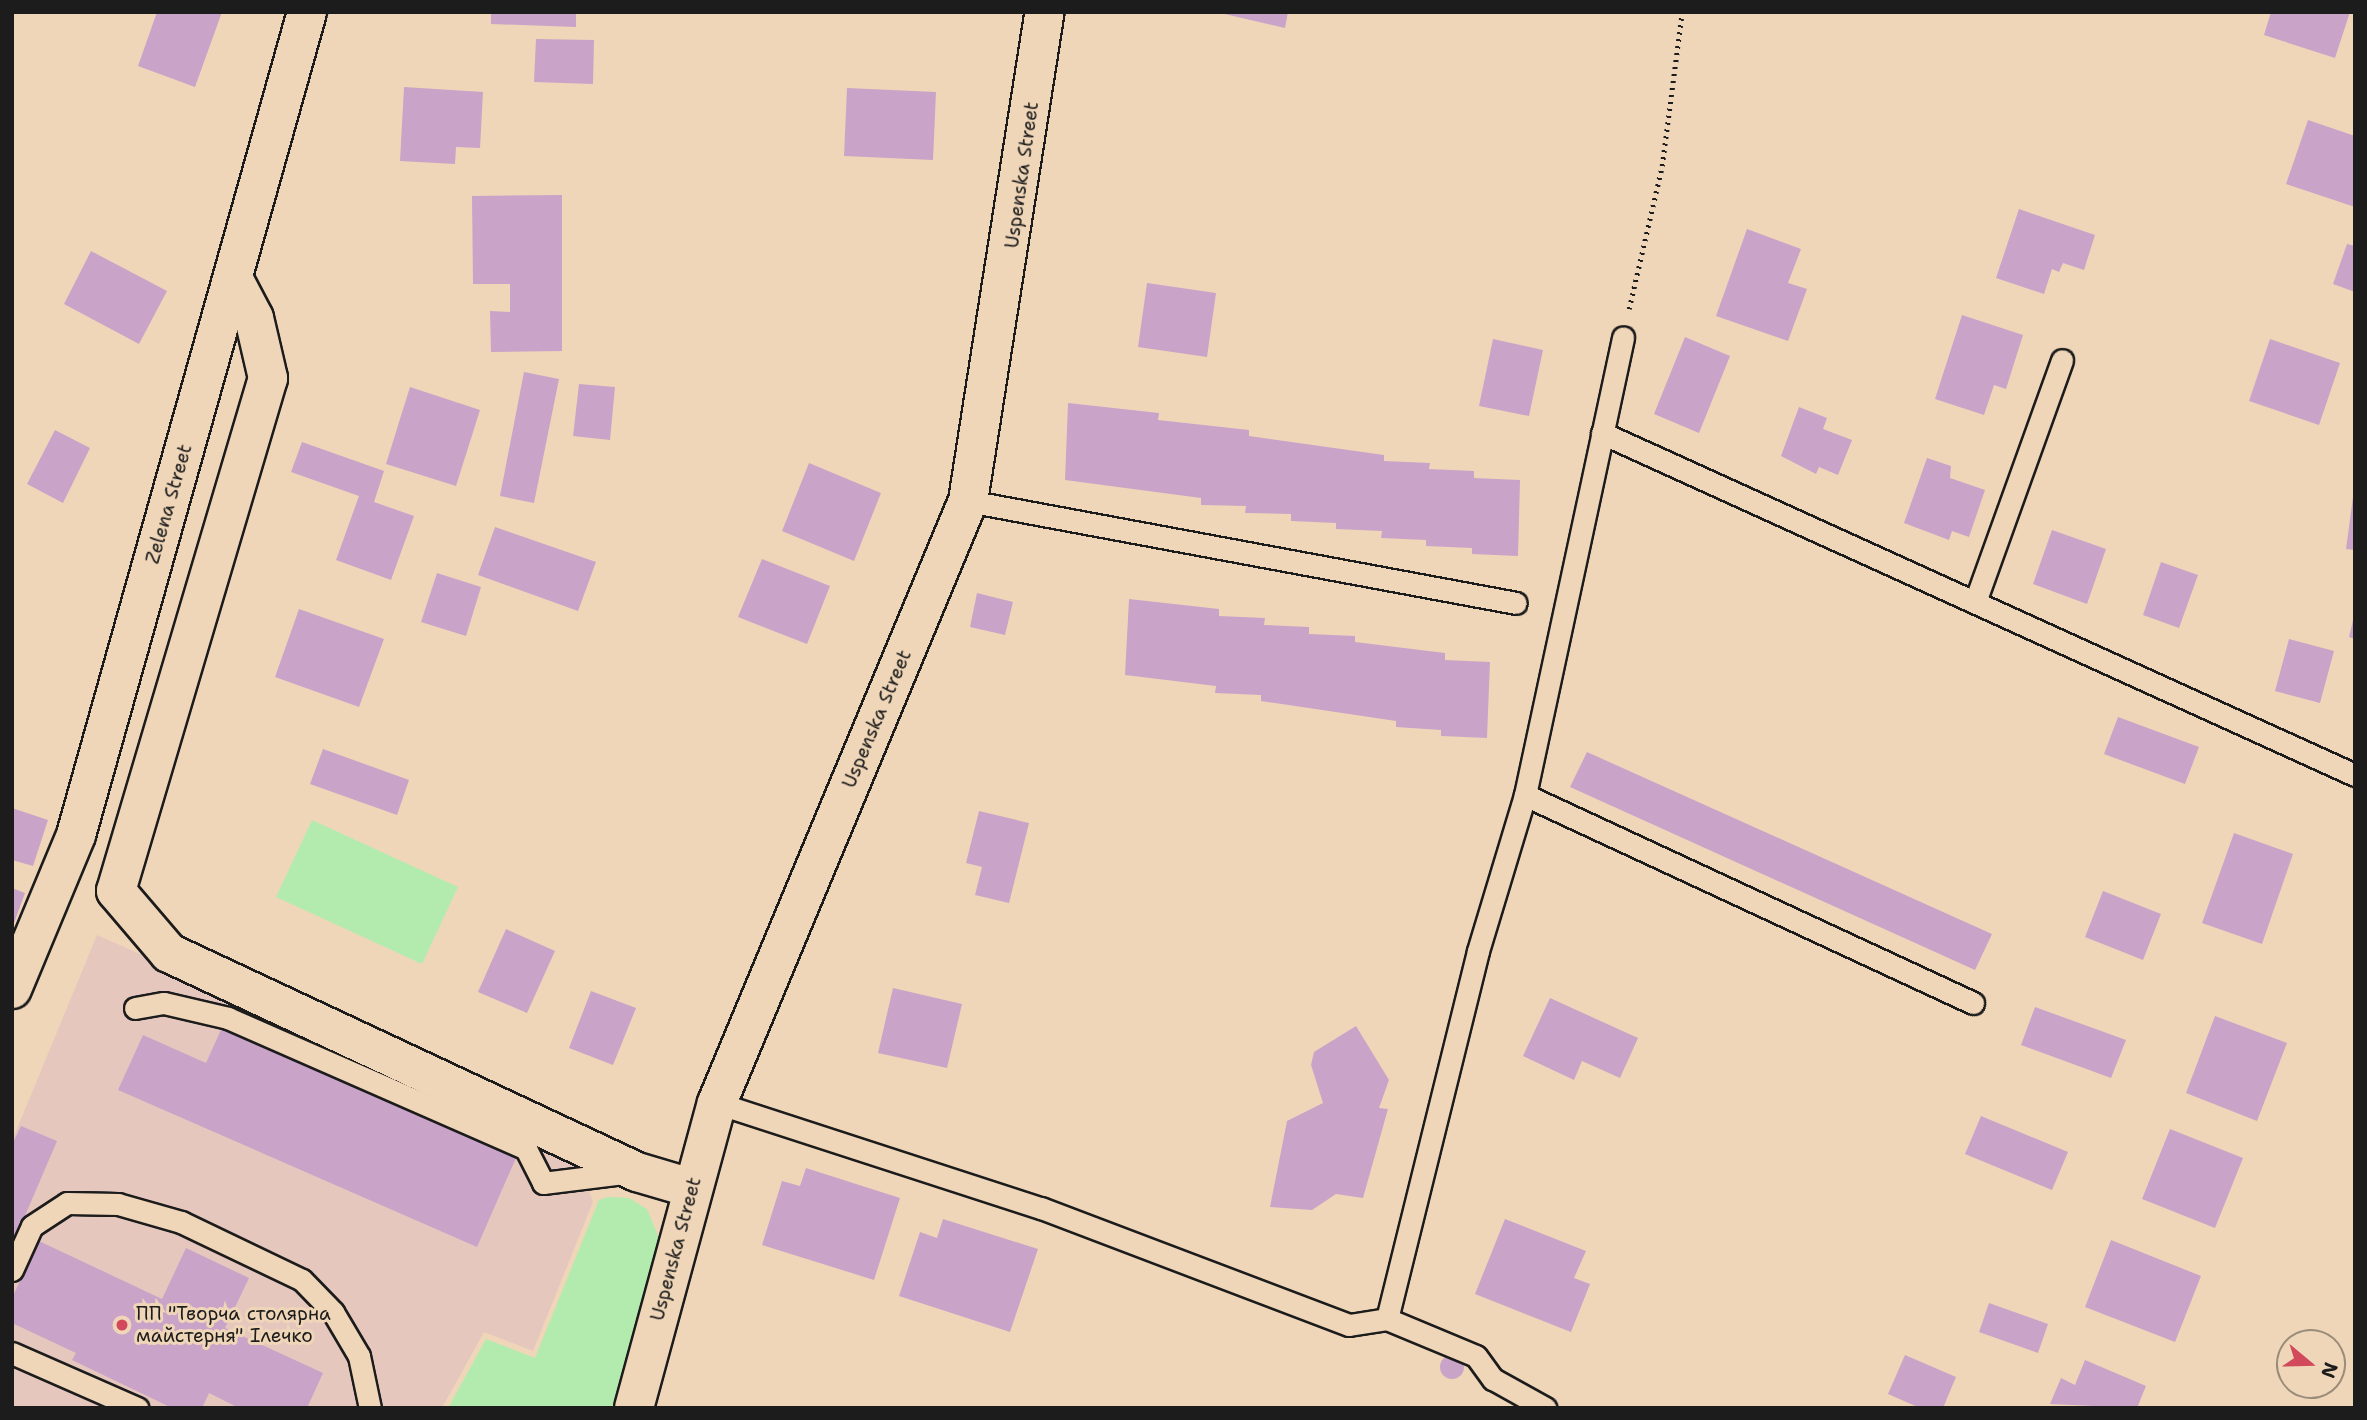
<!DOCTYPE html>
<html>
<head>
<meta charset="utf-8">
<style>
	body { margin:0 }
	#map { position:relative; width:2367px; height:1420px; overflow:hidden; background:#f0d6b8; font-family:"Shantell Sans",sans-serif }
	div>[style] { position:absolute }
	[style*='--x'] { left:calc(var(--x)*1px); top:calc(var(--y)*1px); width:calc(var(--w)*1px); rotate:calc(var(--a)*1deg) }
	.built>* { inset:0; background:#e5c7bd }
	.green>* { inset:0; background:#b3ebae }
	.building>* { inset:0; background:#caa3c9 }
	.round { border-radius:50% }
	.path>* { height:4.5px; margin-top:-2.25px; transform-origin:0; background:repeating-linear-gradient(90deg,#1c1c1c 0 2px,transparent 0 7px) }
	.roads { filter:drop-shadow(2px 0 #1c1c1c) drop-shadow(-2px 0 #1c1c1c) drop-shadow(0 2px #1c1c1c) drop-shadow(0 -2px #1c1c1c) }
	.lane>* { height:21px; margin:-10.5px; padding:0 10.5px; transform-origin:10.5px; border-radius:10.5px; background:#f0d6b8 }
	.street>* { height:38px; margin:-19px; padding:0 19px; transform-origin:19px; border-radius:19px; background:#f0d6b8 }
	.dots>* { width:19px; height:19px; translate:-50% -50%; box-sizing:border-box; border:4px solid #f0d6b8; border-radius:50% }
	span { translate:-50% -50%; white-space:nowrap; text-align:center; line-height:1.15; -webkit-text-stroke:6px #f0d6b8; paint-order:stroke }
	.street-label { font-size:19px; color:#1c1c1c }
	.poi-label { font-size:19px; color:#1c1c1c }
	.left { translate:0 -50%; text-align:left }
	.frame { position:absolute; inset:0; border:14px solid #1c1c1c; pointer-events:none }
	.north { position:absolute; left:2276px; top:1329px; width:70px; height:70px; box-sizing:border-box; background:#f0d6b8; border:2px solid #9b8c7a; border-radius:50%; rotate:109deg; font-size:19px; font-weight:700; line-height:28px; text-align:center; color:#1c1c1c }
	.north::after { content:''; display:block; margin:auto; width:24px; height:32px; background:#d1495b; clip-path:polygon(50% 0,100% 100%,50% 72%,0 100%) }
</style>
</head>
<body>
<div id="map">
	<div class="built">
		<div style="clip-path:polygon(97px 935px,571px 1143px,593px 1202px,533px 1351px,484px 1332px,442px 1408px,12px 1408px,12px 1141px)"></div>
	</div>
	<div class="green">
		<div style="clip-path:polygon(312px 820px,458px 887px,422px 964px,276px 897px)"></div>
		<div style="clip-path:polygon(608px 1197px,629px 1198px,647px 1209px,659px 1238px,612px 1408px,448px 1408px,486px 1339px,535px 1358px,599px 1200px)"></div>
	</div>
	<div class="building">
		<div style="clip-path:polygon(157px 12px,222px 12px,195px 87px,138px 66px)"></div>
		<div style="clip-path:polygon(491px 12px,576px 12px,576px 27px,491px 24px)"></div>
		<div style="clip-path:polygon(1216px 12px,1288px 12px,1285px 28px)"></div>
		<div style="clip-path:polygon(2271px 12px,2350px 12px,2335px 58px,2264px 35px)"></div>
		<div style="clip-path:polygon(536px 39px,594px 40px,593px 84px,534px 82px)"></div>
		<div style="clip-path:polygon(404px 87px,483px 92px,480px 148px,456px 147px,455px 164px,400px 161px)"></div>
		<div style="clip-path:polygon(847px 88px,936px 92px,933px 160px,844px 156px)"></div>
		<div style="clip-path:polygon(2308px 120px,2355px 136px,2355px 207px,2286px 184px)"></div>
		<div style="clip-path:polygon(562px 195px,562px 351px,491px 352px,490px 311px,510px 312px,510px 284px,473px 284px,472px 196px)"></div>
		<div style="clip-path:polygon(2019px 209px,2095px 235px,2084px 270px,2063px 263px,2059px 272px,2052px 269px,2044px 294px,1996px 278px)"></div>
		<div style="clip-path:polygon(1747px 229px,1801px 249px,1788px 283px,1807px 289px,1788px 341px,1716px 316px)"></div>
		<div style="clip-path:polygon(2347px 244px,2355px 246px,2355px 292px,2333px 284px)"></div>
		<div style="clip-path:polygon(91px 251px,167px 291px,139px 344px,64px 304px)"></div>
		<div style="clip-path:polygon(1147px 283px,1216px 293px,1207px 357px,1138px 347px)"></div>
		<div style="clip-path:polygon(1962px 315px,2023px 335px,2006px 389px,1994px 385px,1984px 415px,1935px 399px)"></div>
		<div style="clip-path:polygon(1685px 337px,1730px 356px,1699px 433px,1654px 414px)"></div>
		<div style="clip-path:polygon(1493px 339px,1543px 350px,1529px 416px,1479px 406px)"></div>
		<div style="clip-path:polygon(2270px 339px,2340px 363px,2319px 425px,2249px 401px)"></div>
		<div style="clip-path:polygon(524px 372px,559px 379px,534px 503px,500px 496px)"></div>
		<div style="clip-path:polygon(579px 384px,615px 387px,610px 440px,573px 436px)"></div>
		<div style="clip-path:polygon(410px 387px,480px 410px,456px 486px,386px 464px)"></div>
		<div style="clip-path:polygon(1068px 403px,1159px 413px,1158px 420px,1249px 430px,1249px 436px,1384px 455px,1384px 461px,1430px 463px,1429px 469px,1474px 471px,1474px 478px,1520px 480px,1518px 556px,1472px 554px,1472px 548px,1426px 546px,1426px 540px,1381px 538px,1382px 531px,1336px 529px,1336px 523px,1291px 521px,1291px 514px,1245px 513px,1246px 506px,1201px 505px,1201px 498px,1065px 480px)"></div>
		<div style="clip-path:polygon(1799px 407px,1827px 418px,1823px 429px,1852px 440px,1838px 475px,1819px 467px,1816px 474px,1781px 456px)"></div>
		<div style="clip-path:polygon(55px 430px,90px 448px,63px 503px,27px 484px)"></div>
		<div style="clip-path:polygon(302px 442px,384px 471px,374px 502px,414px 516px,391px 580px,336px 560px,359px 496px,291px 472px)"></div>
		<div style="clip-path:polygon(1927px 458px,1951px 466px,1950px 478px,1985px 490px,1969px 537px,1952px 531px,1949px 540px,1904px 523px)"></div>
		<div style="clip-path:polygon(809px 463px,881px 493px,854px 561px,782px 531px)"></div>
		<div style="clip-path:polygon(2353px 497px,2355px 497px,2355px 550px,2346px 549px)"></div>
		<div style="clip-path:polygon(495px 527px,596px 562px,578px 611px,478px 575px)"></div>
		<div style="clip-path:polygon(2052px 530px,2106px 549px,2087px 604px,2033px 584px)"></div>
		<div style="clip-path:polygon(762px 559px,830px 586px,807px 644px,738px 617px)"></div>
		<div style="clip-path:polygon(2161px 562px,2198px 575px,2179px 628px,2143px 615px)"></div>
		<div style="clip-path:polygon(437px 573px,481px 587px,466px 636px,421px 622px)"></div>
		<div style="clip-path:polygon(977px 593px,1013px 602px,1005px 635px,970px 627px)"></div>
		<div style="clip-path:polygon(1129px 599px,1219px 609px,1219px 616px,1265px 618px,1264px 625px,1309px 627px,1309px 634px,1355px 636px,1355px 642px,1445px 653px,1445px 660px,1490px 662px,1487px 738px,1441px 736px,1441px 730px,1396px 727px,1396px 721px,1261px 701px,1261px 695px,1215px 693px,1216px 686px,1125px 675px)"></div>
		<div style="clip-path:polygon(299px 609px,384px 639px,359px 707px,275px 677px)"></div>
		<div style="clip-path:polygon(2354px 616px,2355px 616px,2355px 639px,2349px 637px)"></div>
		<div style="clip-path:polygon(2289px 639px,2334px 651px,2320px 703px,2275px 691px)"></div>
		<div style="clip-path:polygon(2118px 717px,2199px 747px,2185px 784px,2104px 754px)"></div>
		<div style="clip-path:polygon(323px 749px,409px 780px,397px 815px,310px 784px)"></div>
		<div style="clip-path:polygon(1587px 752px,1992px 934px,1975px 970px,1570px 787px)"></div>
		<div style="clip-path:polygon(12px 808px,48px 820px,33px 866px,12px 860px)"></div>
		<div style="clip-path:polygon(979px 811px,1029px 823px,1009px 903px,975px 895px,982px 867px,966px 863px)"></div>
		<div style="clip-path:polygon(2234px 833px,2293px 854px,2262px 944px,2202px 923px)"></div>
		<div style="clip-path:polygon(12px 888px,25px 893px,13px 926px,12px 925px)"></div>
		<div style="clip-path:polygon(2103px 891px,2161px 914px,2143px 960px,2085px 937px)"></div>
		<div style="clip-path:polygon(506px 929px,555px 951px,527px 1013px,478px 992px)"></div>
		<div style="clip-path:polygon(893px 988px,962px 1004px,947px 1068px,878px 1053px)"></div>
		<div style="clip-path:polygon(591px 991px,636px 1008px,613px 1065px,569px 1048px)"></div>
		<div style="clip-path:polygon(1550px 998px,1638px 1038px,1620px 1078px,1582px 1061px,1574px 1080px,1523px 1056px)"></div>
		<div style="clip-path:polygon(2035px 1007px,2126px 1040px,2111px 1078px,2021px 1045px)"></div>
		<div style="clip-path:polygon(2215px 1016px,2287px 1043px,2257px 1121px,2186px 1093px)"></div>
		<div style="clip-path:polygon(224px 1023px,519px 1151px,477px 1247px,118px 1090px,143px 1035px,206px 1063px)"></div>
		<div style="clip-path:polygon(1356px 1026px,1389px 1080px,1379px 1108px,1388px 1109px,1363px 1198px,1336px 1194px,1312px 1210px,1270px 1207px,1287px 1121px,1323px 1103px,1311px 1065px,1314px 1052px)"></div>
		<div style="clip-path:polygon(1981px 1116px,2068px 1152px,2052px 1190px,1965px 1154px)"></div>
		<div style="clip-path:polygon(21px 1126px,57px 1141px,12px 1246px,12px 1145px)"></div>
		<div style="clip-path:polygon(2170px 1129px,2243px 1158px,2215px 1228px,2142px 1199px)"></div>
		<div style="clip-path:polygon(806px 1168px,900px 1198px,874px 1280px,762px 1245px,782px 1181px,800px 1186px)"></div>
		<div style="clip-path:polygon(943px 1219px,1038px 1249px,1010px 1332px,899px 1296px,920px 1232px,937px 1238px)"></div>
		<div style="clip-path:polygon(1505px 1219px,1586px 1251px,1574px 1278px,1590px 1284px,1571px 1332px,1475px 1294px)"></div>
		<div style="clip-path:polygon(2111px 1240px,2201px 1276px,2175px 1342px,2085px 1307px)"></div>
		<div style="clip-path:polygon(39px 1241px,162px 1299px,186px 1248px,249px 1278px,225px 1328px,323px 1373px,307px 1408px,239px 1408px,209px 1393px,202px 1408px,172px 1408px,72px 1360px,76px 1353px,12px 1323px,12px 1298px)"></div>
		<div style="clip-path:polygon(1989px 1303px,2048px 1324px,2038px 1353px,1979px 1332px)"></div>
		<div style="clip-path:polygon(1905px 1355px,1956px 1377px,1943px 1408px,1920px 1408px,1888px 1394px)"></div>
		<div class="round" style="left:1440px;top:1355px;width:24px;height:24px"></div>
		<div style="clip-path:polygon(2085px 1360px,2146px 1386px,2137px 1408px,2050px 1404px,2061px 1378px,2075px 1385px)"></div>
	</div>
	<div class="path">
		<div style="--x:1629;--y:309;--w:147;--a:-77"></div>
		<div style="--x:1662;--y:166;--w:155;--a:-82.6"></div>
	</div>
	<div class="roads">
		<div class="lane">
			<div style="--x:1602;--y:433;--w:827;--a:24.43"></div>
			<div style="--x:968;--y:501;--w:557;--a:10.54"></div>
			<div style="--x:1975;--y:602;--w:257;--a:-70.2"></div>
			<div style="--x:1525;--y:795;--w:494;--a:24.9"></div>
			<div style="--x:135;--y:1008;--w:29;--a:-10"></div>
			<div style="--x:164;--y:1003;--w:66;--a:13.2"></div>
			<div style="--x:228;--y:1018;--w:326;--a:23.7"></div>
			<div style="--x:526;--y:1149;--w:38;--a:63"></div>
			<div style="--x:543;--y:1183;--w:81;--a:-7.1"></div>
			<div style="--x:717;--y:1103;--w:341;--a:18"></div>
			<div style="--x:1041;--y:1208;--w:329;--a:20.8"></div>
			<div style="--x:1349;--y:1325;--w:38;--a:-9"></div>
			<div style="--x:1387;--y:1319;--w:379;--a:-76.1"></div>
			<div style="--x:1478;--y:951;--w:163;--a:-73.2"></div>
			<div style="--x:1525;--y:795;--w:468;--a:-77.9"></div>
			<div style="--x:12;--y:1270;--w:48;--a:-65.6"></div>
			<div style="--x:32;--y:1226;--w:42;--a:-33.3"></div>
			<div style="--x:67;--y:1203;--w:51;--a:1.1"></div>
			<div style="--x:118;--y:1204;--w:66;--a:15.9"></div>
			<div style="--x:181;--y:1222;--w:134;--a:25.6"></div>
			<div style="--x:302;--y:1280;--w:45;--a:45.9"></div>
			<div style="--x:333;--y:1312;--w:51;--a:59.4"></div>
			<div style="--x:359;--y:1356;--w:53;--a:78.1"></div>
			<div style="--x:1387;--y:1319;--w:96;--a:22.6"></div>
			<div style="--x:1476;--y:1356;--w:29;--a:54"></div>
			<div style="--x:1493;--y:1379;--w:60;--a:29.1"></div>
			<div style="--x:12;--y:1353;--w:137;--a:23.7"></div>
		</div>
		<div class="street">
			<div style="--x:233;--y:278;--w:45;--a:62.3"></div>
			<div style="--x:254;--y:318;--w:62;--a:76.9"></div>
			<div style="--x:268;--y:378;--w:535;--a:106.5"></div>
			<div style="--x:116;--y:891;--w:82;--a:49.5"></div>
			<div style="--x:169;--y:953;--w:517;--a:25.08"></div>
			<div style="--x:637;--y:1172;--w:56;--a:16.5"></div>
			<div style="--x:12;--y:989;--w:167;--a:-67.4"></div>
			<div style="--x:76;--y:835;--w:855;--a:-74.32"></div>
			<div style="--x:634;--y:1408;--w:316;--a:-74.8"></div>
			<div style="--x:717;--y:1103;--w:652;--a:-67.37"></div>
			<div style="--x:968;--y:501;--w:495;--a:-81.1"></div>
		</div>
	</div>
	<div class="dots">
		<div style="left:122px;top:1325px;background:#d1495b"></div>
	</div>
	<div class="street-label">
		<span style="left:1022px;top:175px;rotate:-82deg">Uspenska Street</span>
		<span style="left:169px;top:504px;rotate:-74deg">Zelena Street</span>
		<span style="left:877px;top:719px;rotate:-67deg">Uspenska Street</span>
		<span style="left:676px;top:1249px;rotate:-75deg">Uspenska Street</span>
	</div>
	<div class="poi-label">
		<span class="left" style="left:136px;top:1325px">ПП "Творча столярна<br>майстерня" Ілечко</span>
	</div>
	<div class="frame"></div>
	<div class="north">N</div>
</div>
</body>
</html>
